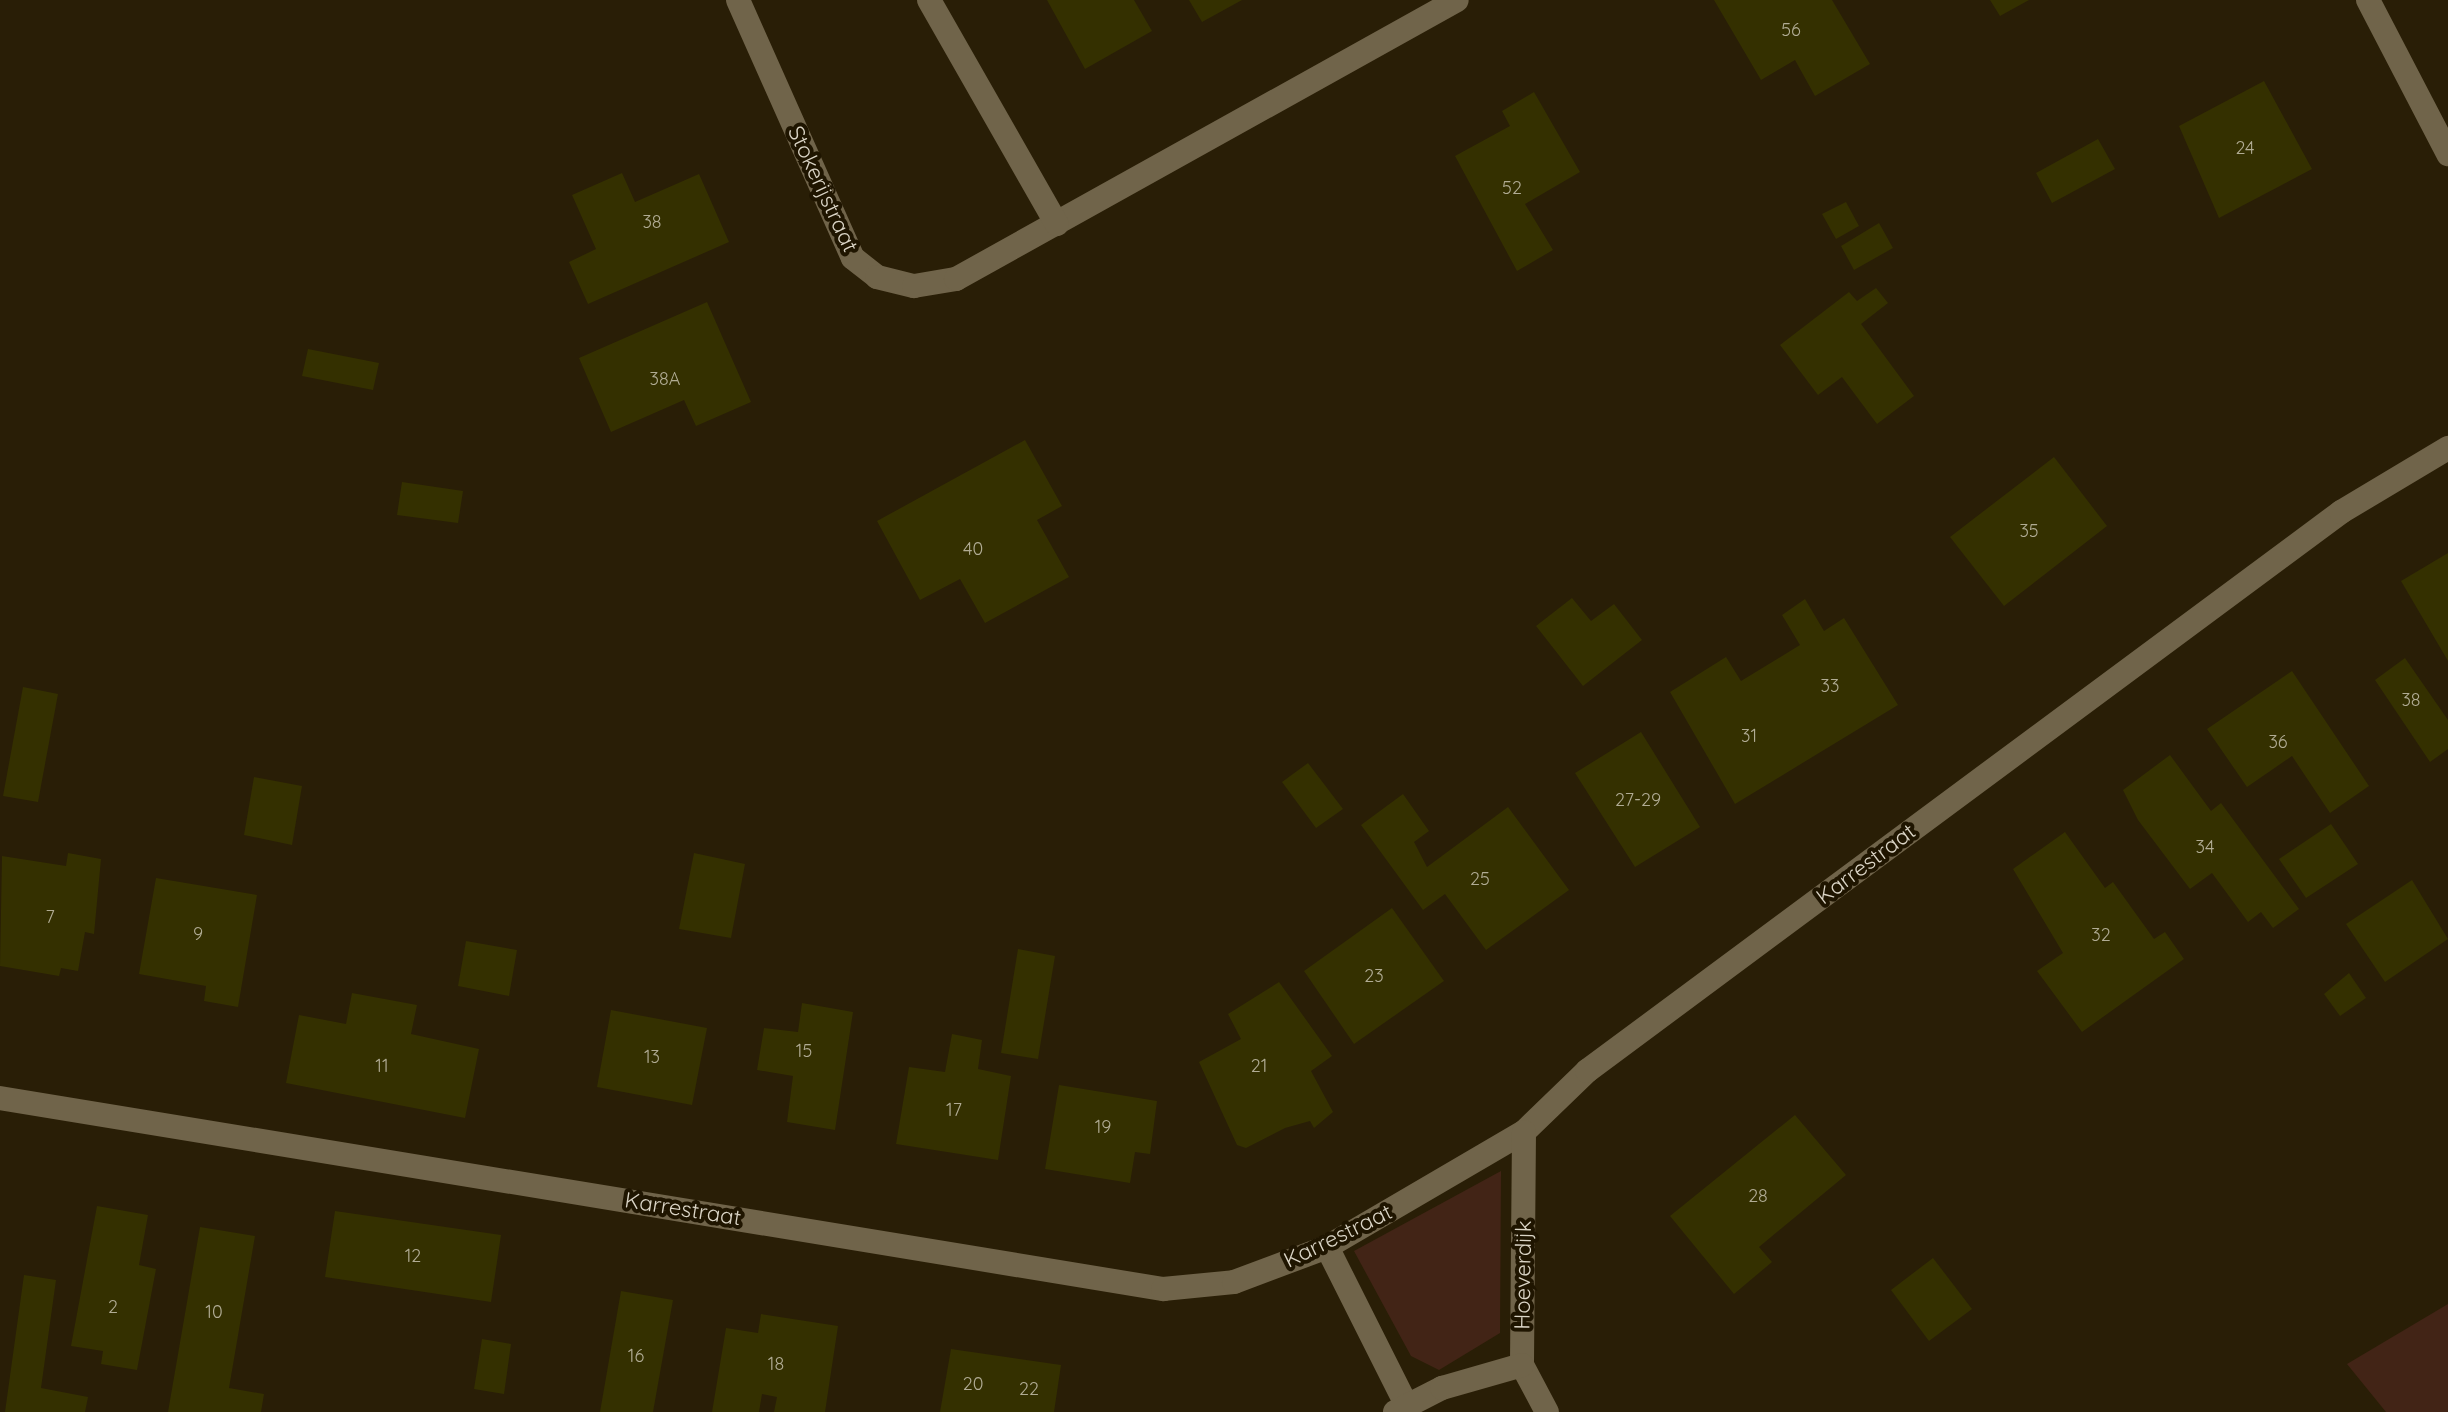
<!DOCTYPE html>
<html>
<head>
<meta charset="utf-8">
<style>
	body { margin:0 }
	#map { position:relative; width:2448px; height:1412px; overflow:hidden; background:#291e06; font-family:Quicksand,sans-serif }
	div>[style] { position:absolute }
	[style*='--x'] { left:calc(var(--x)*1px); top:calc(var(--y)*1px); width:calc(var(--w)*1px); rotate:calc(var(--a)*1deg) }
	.green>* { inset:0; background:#422416 }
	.building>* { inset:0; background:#343000 }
	.street>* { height:24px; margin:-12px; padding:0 12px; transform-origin:12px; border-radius:12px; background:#70644a }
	span { translate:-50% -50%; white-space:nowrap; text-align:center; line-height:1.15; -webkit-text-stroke:8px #1f1500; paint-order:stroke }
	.number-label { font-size:18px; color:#b1ac94 }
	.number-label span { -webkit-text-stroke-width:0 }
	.street-label { font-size:22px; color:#dbd5c6 }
</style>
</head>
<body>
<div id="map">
	<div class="green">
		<div style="clip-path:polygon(1501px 1171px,1500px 1333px,1439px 1370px,1411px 1356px,1354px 1251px)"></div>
		<div style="clip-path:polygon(2448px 1304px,2448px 1412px,2386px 1412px,2347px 1364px)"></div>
	</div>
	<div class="building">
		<div style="clip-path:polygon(1047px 0,1134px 0,1152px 31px,1085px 69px)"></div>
		<div style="clip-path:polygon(1189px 0,1242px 0,1202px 22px)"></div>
		<div style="clip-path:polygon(1714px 0,1832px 0,1870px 64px,1815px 96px,1795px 60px,1761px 80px)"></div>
		<div style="clip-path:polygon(1990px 0,2029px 0,2000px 16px)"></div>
		<div style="clip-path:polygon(2264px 81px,2312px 169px,2219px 218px,2179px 126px)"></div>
		<div style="clip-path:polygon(1534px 92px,1580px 172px,1525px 204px,1553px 250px,1517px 271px,1455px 156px,1510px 126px,1502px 111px)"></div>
		<div style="clip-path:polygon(2098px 139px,2115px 169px,2052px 203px,2036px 173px)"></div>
		<div style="clip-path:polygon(622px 173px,635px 202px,699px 174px,729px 242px,588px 304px,569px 262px,596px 249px,572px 195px)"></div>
		<div style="clip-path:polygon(1846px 202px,1859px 226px,1836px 239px,1822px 214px)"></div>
		<div style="clip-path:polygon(1879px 223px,1893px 248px,1854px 270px,1841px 246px)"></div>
		<div style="clip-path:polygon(1876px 288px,1888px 303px,1861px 324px,1914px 396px,1877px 424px,1842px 377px,1818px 395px,1780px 345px,1849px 292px,1857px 301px)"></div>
		<div style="clip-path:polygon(707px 302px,751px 402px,696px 426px,684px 400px,611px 432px,579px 358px)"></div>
		<div style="clip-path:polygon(308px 349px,379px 363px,373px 390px,302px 376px)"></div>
		<div style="clip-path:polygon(1025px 440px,1062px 506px,1037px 520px,1069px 577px,985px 623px,960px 579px,920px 600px,877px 521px)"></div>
		<div style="clip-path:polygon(2054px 457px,2107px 526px,2004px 606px,1950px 537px)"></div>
		<div style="clip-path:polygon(402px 482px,463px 491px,458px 523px,397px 515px)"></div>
		<div style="clip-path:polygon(2448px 553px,2448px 661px,2401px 581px)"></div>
		<div style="clip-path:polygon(1572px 598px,1591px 621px,1614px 604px,1642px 640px,1583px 686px,1536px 626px)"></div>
		<div style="clip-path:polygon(1805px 599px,1824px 631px,1844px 618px,1898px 705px,1735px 804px,1670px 692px,1726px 657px,1741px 681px,1800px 645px,1782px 615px)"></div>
		<div style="clip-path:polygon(2405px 658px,2448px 720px,2448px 749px,2430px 762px,2375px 680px)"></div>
		<div style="clip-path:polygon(2292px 671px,2369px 786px,2330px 813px,2292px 756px,2247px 787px,2207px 729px)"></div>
		<div style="clip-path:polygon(23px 687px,58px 694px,38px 802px,3px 796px)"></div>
		<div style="clip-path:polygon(1641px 732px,1700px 827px,1635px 867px,1575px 773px)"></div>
		<div style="clip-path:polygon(2170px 755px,2211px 811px,2221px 803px,2299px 909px,2273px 928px,2261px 912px,2248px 922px,2212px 873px,2190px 889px,2138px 820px,2123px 790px)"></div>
		<div style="clip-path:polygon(1308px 763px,1343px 809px,1316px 828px,1282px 782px)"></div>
		<div style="clip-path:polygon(254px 777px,302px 786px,292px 845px,244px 835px)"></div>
		<div style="clip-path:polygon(1403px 794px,1429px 831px,1414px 842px,1427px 867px,1508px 807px,1569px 890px,1486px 950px,1445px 894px,1423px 910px,1361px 825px)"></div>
		<div style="clip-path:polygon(2331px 824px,2358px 864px,2306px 898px,2279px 859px)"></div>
		<div style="clip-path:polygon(2065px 832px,2105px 888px,2113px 882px,2154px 939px,2165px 932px,2184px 959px,2082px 1032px,2037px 971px,2063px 953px,2013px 869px)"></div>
		<div style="clip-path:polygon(68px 853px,101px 859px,94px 934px,85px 932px,78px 971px,61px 968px,59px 976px,0 966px,2px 856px,66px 866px)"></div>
		<div style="clip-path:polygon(694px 853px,745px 864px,731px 938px,679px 929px)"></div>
		<div style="clip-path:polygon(156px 878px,257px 895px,238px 1007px,204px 1001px,206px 986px,139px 974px)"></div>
		<div style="clip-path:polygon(2412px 880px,2448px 939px,2385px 982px,2346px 924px)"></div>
		<div style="clip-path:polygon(1392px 908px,1444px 981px,1354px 1044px,1304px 971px)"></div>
		<div style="clip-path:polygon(466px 941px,517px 950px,509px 996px,458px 986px)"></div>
		<div style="clip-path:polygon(1018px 949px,1055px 956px,1038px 1059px,1001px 1053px)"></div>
		<div style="clip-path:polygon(2349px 973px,2366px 998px,2340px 1016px,2324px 994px)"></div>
		<div style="clip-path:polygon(1279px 982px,1332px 1056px,1311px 1071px,1333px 1112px,1314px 1128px,1310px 1121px,1285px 1128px,1246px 1148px,1237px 1145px,1199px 1062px,1241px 1039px,1228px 1014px)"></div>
		<div style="clip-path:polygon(352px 993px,417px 1005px,411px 1034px,479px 1049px,465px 1118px,286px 1083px,299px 1015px,346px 1024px)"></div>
		<div style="clip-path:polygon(802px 1003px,853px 1012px,835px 1130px,787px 1122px,793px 1076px,757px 1070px,764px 1028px,798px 1032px)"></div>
		<div style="clip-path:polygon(611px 1010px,707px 1028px,692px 1105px,597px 1087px)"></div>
		<div style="clip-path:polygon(952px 1034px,982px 1040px,978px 1069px,1011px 1076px,998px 1160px,896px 1144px,909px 1067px,945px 1072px)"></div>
		<div style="clip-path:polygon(1059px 1085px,1157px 1101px,1150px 1154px,1135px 1152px,1130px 1183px,1045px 1169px)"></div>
		<div style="clip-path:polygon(1795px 1115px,1846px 1175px,1759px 1247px,1772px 1262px,1734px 1294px,1670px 1216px)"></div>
		<div style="clip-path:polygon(97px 1206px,148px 1215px,139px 1265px,156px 1269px,137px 1370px,101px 1364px,103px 1351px,71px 1346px)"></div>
		<div style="clip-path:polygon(335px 1211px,501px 1235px,491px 1302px,325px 1277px)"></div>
		<div style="clip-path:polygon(200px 1227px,255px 1236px,229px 1388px,264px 1394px,261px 1412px,168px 1412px)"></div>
		<div style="clip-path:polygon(1933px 1258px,1972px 1309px,1929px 1341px,1891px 1290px)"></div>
		<div style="clip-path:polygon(24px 1275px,56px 1280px,41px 1388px,88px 1397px,85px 1412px,5px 1412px)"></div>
		<div style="clip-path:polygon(621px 1291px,673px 1300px,653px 1412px,600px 1412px)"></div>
		<div style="clip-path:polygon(761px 1314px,838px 1326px,825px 1412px,774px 1412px,777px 1397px,762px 1394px,759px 1412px,712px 1412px,726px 1328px,758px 1333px)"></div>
		<div style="clip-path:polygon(482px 1339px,511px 1344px,504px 1394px,474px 1389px)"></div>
		<div style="clip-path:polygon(951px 1349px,1061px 1365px,1054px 1412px,940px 1412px)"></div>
	</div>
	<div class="street">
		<div style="--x:738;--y:0;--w:282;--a:66"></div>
		<div style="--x:853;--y:258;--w:31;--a:38"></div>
		<div style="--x:877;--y:277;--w:38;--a:14"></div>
		<div style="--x:914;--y:286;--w:43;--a:-9.5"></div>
		<div style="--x:956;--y:279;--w:573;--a:-29.11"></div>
		<div style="--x:929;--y:0;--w:258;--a:60.3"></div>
		<div style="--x:2368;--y:0;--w:174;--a:62.5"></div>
		<div style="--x:0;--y:1098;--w:1179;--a:9.33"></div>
		<div style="--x:1163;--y:1289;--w:71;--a:-5.6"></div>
		<div style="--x:1234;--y:1282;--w:99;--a:-20.6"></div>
		<div style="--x:1327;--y:1247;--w:228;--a:-30.3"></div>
		<div style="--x:1524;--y:1132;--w:88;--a:-44.1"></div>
		<div style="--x:1587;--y:1071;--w:939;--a:-36.55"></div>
		<div style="--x:2341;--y:512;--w:125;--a:-30.9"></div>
		<div style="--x:1524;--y:1132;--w:233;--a:90.5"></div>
		<div style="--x:1522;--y:1365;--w:53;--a:62"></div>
		<div style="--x:1327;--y:1247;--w:178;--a:63.3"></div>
		<div style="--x:1395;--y:1412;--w:53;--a:-27.1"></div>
		<div style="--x:1442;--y:1388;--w:83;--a:-16"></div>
	</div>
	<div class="number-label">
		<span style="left:1791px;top:30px">56</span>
		<span style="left:2245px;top:148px">24</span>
		<span style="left:1512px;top:188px">52</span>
		<span style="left:652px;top:222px">38</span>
		<span style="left:665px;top:379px">38A</span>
		<span style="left:2029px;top:531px">35</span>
		<span style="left:973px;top:549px">40</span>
		<span style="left:1830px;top:686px">33</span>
		<span style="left:2411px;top:700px">38</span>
		<span style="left:1749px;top:736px">31</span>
		<span style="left:2278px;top:742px">36</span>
		<span style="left:1638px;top:800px">27-29</span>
		<span style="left:2205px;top:847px">34</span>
		<span style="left:1480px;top:879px">25</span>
		<span style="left:50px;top:917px">7</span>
		<span style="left:198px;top:934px">9</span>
		<span style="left:2101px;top:935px">32</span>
		<span style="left:1374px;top:976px">23</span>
		<span style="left:804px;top:1051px">15</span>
		<span style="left:652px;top:1057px">13</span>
		<span style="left:382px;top:1066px">11</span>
		<span style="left:1259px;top:1066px">21</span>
		<span style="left:954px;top:1110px">17</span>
		<span style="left:1103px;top:1127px">19</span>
		<span style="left:1758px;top:1196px">28</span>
		<span style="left:413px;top:1256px">12</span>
		<span style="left:113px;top:1307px">2</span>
		<span style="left:214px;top:1312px">10</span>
		<span style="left:636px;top:1356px">16</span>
		<span style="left:776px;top:1364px">18</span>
		<span style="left:973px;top:1384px">20</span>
		<span style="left:1029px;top:1389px">22</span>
	</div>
	<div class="street-label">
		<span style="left:823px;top:189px;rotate:65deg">Stokerijstraat</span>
		<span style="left:1866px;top:864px;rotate:-37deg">Karrestraat</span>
		<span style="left:683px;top:1209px;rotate:9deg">Karrestraat</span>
		<span style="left:1338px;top:1236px;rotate:-26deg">Karrestraat</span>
		<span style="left:1523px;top:1275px;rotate:-89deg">Hoeverdijk</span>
	</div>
</div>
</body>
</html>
